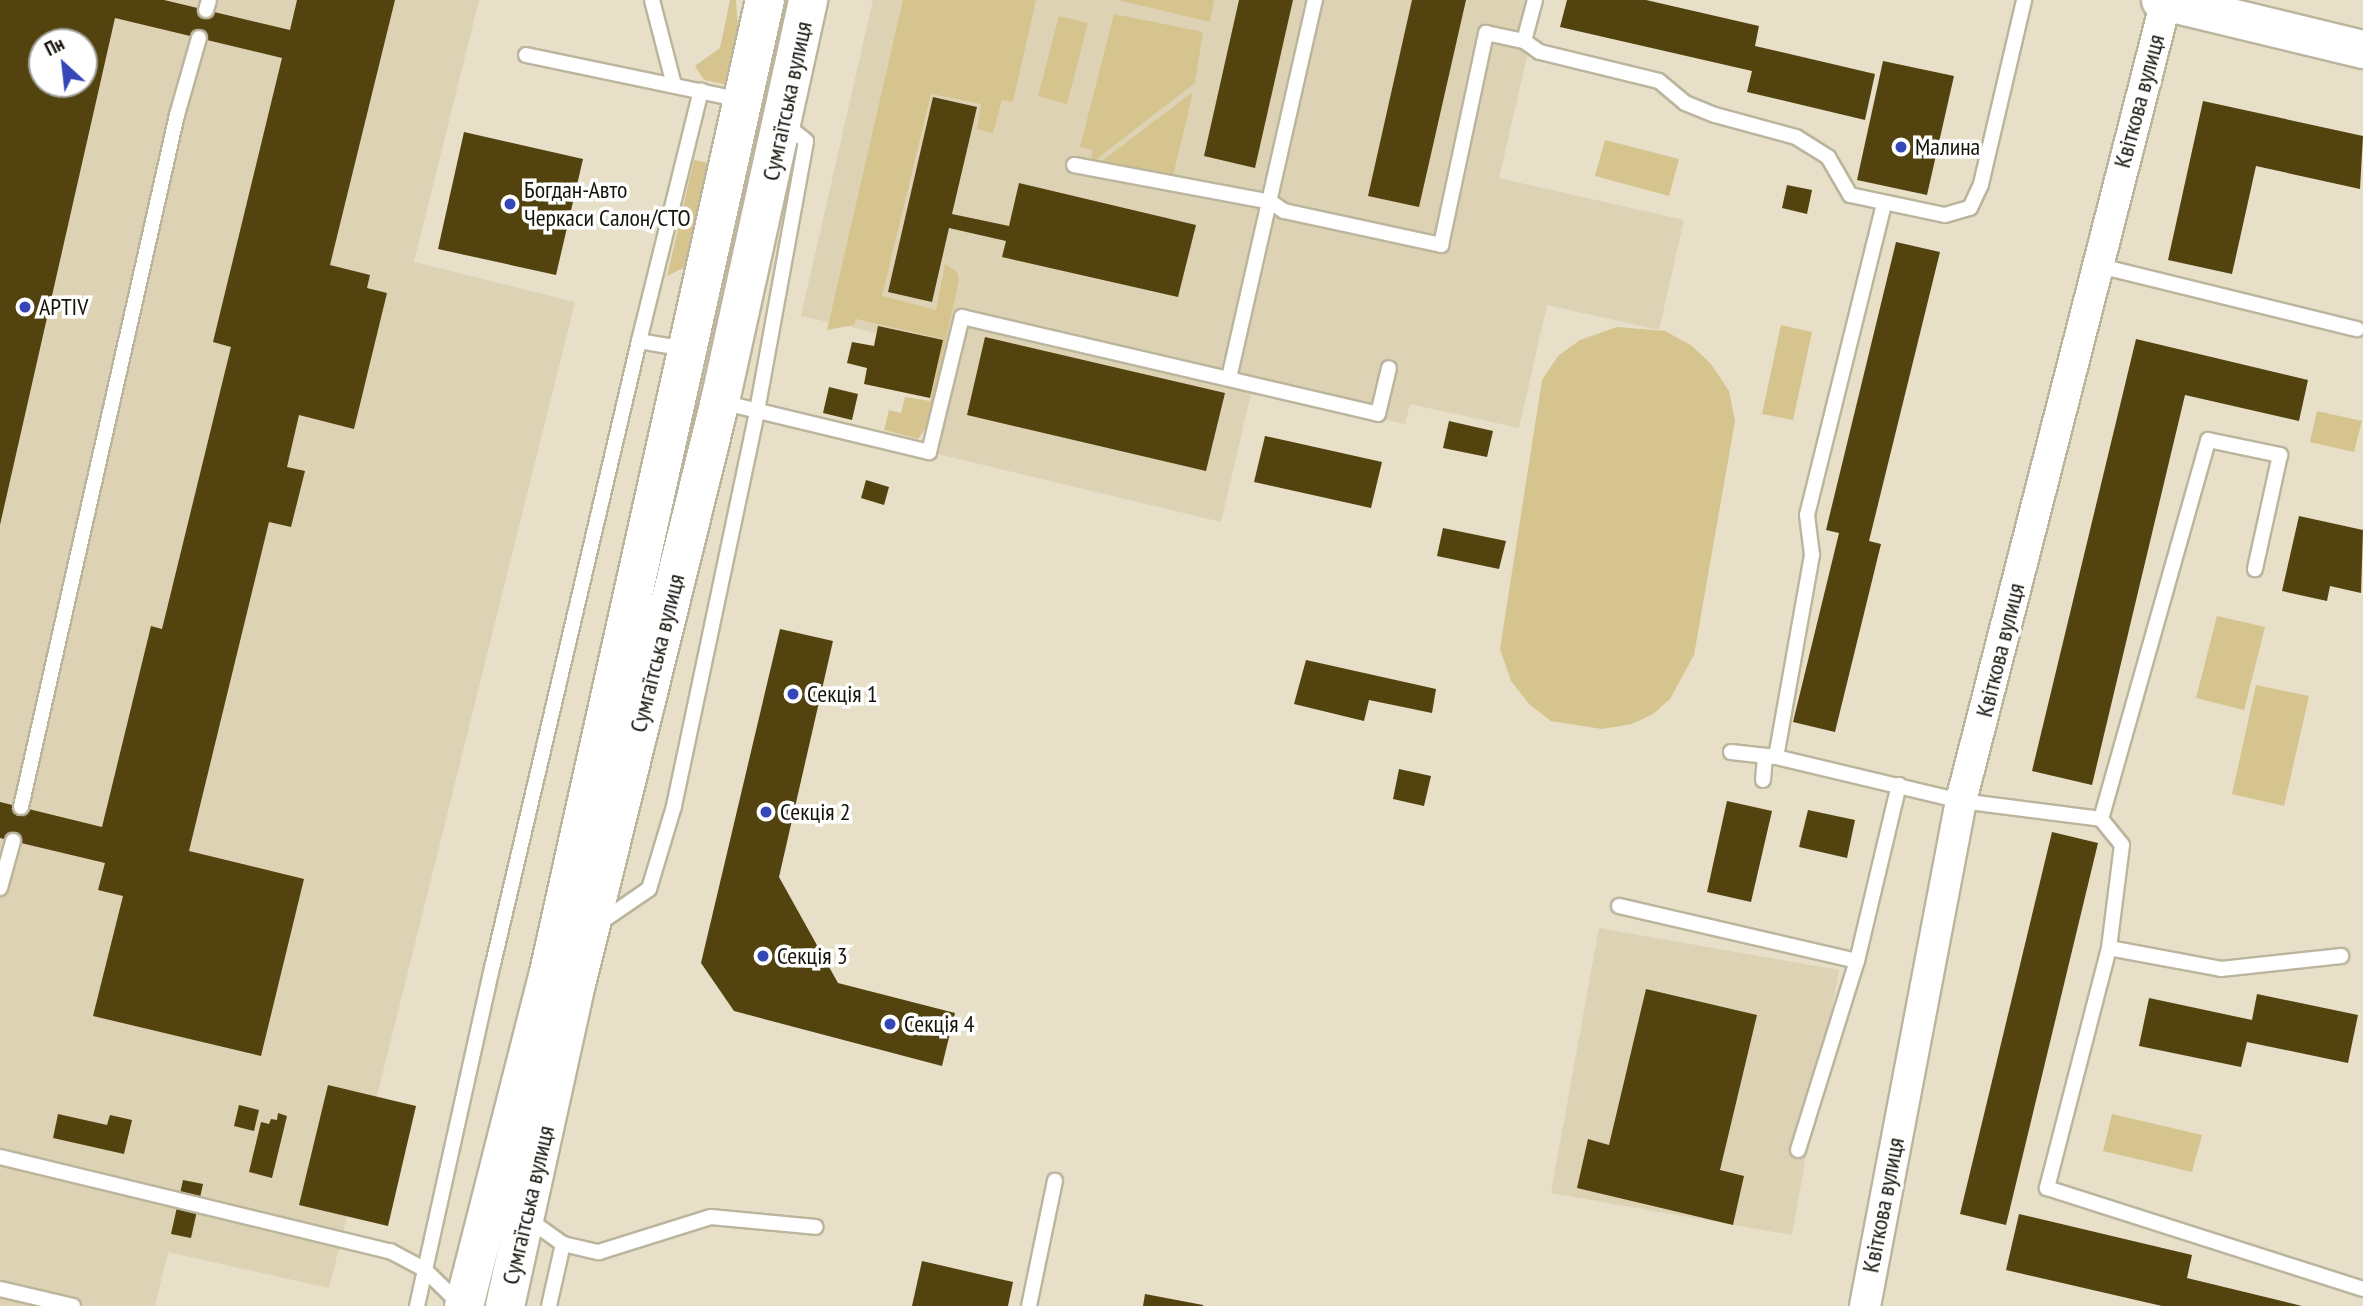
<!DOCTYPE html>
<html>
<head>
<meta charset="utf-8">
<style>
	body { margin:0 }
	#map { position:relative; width:2363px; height:1306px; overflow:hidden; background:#e7dfc8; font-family:"PT Sans Narrow",sans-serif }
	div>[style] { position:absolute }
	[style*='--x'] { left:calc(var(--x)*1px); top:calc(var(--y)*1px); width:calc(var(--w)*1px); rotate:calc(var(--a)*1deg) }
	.built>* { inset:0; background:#ddd2b4 }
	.green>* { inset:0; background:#d6c48f }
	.building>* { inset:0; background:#53430f }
	.roads { filter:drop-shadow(2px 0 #bcb59e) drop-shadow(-2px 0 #bcb59e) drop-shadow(0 2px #bcb59e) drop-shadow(0 -2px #bcb59e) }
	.service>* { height:14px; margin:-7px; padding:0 7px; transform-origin:7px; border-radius:7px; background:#fff }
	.minor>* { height:30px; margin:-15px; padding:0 15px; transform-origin:15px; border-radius:15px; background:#fff }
	.tertiary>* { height:37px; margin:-18.5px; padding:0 18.5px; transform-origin:18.5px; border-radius:18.5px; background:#fff }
	.primary>* { height:38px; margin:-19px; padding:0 19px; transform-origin:19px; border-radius:19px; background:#fff }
	.dots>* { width:19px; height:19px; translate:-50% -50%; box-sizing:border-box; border:4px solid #fff; border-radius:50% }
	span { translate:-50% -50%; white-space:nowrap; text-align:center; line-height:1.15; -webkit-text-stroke:7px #fff; paint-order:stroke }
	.street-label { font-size:24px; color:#16130b }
	.poi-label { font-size:24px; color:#16130b }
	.left { translate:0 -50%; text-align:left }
	.north { position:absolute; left:28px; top:28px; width:70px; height:70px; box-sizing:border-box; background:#fff; border:2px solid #a2a19d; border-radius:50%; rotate:333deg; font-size:19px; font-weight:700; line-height:28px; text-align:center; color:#16130b }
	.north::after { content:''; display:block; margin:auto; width:24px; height:32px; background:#3546b8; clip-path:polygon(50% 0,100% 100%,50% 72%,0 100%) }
</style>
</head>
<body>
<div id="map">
	<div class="built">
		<div style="clip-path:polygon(evenodd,0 0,479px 0,414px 262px,575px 302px,329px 1288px,168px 1252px,155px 1306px,0 1306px,0 0,42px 42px,84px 42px,84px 84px,42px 84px,42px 42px)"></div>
		<div style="clip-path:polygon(873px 0,1540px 0,1499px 178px,1684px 220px,1659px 330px,1547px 305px,1519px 428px,1410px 404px,1405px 424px,1252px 389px,1221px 522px,929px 452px,953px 350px,801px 316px)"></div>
		<div style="clip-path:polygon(1599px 928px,1839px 970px,1792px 1235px,1551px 1193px)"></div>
	</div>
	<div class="green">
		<div style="clip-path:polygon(730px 0,736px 0,738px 29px,724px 84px,704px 80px,695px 66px,720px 48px)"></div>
		<div style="clip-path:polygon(903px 0,1036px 0,1013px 102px,1002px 100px,993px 133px,977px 129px,981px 104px,931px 94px,882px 296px,936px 310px,945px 264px,957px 272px,959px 280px,927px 426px,918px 439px,884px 430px,889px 410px,901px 413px,905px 397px,930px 401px,943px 339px,856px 319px,854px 325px,827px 330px)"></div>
		<div style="clip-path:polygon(1118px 0,1214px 0,1210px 22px)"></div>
		<div style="clip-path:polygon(1114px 14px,1203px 32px,1195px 83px,1095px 160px,1091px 158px,1093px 150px,1080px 147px)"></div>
		<div style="clip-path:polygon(1059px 16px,1088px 23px,1067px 104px,1038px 96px)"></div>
		<div style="clip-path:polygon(1193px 92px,1173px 176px,1102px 161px)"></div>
		<div style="clip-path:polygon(1605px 140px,1679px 159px,1669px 196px,1595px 176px)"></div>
		<div style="clip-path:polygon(694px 160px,708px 163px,685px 267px,667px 276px)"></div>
		<div style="clip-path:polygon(1781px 325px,1812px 332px,1793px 420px,1762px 414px)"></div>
		<div style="clip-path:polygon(1617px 327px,1665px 331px,1692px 346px,1711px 364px,1729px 391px,1735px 421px,1694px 655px,1670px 699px,1653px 714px,1632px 724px,1602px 729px,1551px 721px,1530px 705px,1511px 681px,1500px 649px,1542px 380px,1558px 356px,1580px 340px)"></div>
		<div style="clip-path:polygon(2317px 411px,2362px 421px,2354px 452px,2310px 442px)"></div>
		<div style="clip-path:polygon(2217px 616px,2265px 627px,2244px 710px,2196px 698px)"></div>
		<div style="clip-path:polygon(2256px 685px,2309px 696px,2284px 806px,2232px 794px)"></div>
		<div style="clip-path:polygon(2112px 1114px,2202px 1135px,2192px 1172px,2103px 1151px)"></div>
	</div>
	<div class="building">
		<div style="clip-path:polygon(evenodd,0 0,164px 0,290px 30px,297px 0,395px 0,330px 265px,370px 275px,367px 288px,387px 293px,354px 429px,299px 415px,287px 467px,305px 471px,291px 527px,269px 522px,189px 851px,304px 879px,261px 1056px,93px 1016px,123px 896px,98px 890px,105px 863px,0 838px,0 802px,102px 827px,151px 626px,162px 629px,231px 347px,213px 342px,282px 58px,115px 18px,0 525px,0 0,42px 42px,84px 42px,84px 84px,42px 84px,42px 42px)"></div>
		<div style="clip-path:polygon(1239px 0,1293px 0,1255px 168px,1204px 156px)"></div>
		<div style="clip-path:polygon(1412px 0,1466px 0,1419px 207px,1368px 196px)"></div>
		<div style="clip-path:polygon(1567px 0,1646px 0,1759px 26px,1755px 46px,1875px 74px,1865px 120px,1747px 92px,1752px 71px,1560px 27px)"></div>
		<div style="clip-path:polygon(1883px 61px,1954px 76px,1927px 195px,1857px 180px)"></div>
		<div style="clip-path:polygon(933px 97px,977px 107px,952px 214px,1009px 226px,1019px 183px,1196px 225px,1178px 297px,1002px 257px,1006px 241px,949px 228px,932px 302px,888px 292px)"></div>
		<div style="clip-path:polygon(2203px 101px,2363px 136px,2360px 189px,2256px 166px,2232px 274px,2168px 260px)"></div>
		<div style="clip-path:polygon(464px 132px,583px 159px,556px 275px,438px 249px)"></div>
		<div style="clip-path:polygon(1787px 185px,1812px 190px,1807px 214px,1782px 208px)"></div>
		<div style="clip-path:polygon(1896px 242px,1940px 252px,1869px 541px,1881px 544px,1835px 732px,1793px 722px,1839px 533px,1826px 530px)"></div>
		<div style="clip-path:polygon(878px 326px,943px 340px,930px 398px,864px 384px,867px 368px,847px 363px,852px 342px,874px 346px)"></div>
		<div style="clip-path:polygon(985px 337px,1225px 393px,1206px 471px,967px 415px)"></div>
		<div style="clip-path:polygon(2136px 339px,2308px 380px,2299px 421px,2185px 395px,2092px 785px,2032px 771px)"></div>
		<div style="clip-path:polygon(829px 387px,858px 394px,852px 420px,823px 413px)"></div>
		<div style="clip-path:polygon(1449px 421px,1493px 431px,1487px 457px,1443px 448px)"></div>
		<div style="clip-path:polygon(1265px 436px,1382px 462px,1371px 508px,1254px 482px)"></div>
		<div style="clip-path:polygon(866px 480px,889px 487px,884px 505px,861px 498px)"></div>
		<div style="clip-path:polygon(2299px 516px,2363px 530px,2361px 593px,2330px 586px,2327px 601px,2282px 591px)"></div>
		<div style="clip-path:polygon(1443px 528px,1506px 541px,1499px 569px,1437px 556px)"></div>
		<div style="clip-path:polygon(780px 629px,833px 641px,779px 877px,838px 983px,955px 1013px,942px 1066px,734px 1011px,701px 963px)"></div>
		<div style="clip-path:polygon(1306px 660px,1436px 689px,1432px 713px,1369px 700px,1364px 721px,1294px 704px)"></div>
		<div style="clip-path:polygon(1399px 769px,1431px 776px,1424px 806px,1393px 799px)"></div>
		<div style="clip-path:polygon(1727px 801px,1772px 811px,1751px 902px,1707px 892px)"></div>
		<div style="clip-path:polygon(1808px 810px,1855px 820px,1847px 858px,1799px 847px)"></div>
		<div style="clip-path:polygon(2052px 832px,2098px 843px,2006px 1225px,1960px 1214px)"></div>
		<div style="clip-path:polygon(1646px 989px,1757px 1015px,1720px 1170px,1744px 1176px,1733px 1225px,1577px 1188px,1588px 1139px,1609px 1145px)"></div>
		<div style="clip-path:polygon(2257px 994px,2358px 1015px,2348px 1063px,2247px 1042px,2241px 1067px,2139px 1046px,2149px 998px,2252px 1020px)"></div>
		<div style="clip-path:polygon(328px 1085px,416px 1106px,388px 1226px,299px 1205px)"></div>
		<div style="clip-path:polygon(239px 1105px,259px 1110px,254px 1131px,234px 1126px)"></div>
		<div style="clip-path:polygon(278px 1113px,287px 1116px,272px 1178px,249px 1172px,261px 1122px,269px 1124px,271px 1119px,277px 1120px)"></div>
		<div style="clip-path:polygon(58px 1114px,107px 1125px,110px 1115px,132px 1120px,124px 1154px,53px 1138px)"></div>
		<div style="clip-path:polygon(183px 1180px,203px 1184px,191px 1238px,171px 1234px)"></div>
		<div style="clip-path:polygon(2019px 1214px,2192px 1255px,2187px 1278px,2302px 1306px,2162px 1306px,2006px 1270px)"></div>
		<div style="clip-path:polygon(922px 1261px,1013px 1282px,1008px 1306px,912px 1306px)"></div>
		<div style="clip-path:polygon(1145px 1294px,1203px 1305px,1203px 1306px,1143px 1306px)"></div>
	</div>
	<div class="roads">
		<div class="service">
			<div style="--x:652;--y:0;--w:88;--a:75.5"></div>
			<div style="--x:1535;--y:0;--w:42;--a:105"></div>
			<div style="--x:1524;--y:41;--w:19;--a:35"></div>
			<div style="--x:1540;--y:52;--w:122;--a:13.7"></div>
			<div style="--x:1659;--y:81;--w:34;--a:40"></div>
			<div style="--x:1685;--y:103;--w:32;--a:22"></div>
			<div style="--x:1715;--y:115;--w:84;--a:15.2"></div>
			<div style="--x:1796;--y:137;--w:38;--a:32"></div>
			<div style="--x:1828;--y:157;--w:44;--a:59.9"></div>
			<div style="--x:1850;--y:195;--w:97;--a:11.9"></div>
			<div style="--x:1945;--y:215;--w:26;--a:-16"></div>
			<div style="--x:1970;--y:208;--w:26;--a:-65"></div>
			<div style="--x:1981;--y:184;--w:189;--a:-76.8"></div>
			<div style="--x:206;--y:10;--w:10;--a:-73"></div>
			<div style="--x:526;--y:55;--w:221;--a:11.8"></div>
			<div style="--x:1074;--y:165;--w:200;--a:10.6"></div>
			<div style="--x:1271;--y:202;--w:16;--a:35"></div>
			<div style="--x:1284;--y:211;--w:161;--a:12.2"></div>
			<div style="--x:1441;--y:245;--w:217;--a:-78"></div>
			<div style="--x:1486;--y:33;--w:39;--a:12"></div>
			<div style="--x:1884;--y:204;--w:320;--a:103.9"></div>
			<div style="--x:1807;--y:515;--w:40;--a:82.9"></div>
			<div style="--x:1812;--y:555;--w:205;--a:100.1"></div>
			<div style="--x:1776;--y:757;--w:190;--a:13.4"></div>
			<div style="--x:1961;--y:801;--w:141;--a:7.3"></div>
			<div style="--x:2101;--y:819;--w:394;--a:-74.2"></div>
			<div style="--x:2208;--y:440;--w:74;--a:11.8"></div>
			<div style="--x:2280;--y:455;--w:117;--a:102.4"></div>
			<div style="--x:2096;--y:265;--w:269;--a:13.8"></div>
			<div style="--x:639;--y:341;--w:48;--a:9.7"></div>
			<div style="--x:1229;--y:378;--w:388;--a:-77.2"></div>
			<div style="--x:721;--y:402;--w:214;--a:13.5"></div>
			<div style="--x:929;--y:452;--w:139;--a:-76.3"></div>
			<div style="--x:962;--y:317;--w:427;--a:13.1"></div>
			<div style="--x:1378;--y:414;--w:47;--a:-76.6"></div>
			<div style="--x:1731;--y:752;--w:45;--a:6.3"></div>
			<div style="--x:1763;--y:780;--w:24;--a:-85"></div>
			<div style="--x:21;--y:807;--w:709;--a:-77.3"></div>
			<div style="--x:177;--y:115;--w:80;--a:-74.1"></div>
			<div style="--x:2101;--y:819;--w:33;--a:51"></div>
			<div style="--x:2122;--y:845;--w:104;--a:97.2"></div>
			<div style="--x:2109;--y:948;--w:114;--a:10.6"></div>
			<div style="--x:2221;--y:969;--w:121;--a:-6.2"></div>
			<div style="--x:0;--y:888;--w:49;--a:-74.5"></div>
			<div style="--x:1619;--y:906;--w:244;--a:13"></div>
			<div style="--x:598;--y:924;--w:62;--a:-34.5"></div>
			<div style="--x:649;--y:889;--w:87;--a:-73.2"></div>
			<div style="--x:674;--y:806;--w:404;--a:-78.1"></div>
			<div style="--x:757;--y:411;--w:274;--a:-79.7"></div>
			<div style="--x:806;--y:141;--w:28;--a:-141"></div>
			<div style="--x:2109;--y:948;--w:248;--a:104.5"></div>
			<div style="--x:2047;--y:1188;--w:332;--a:17.7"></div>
			<div style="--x:1798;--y:1150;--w:198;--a:-72.7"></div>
			<div style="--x:1857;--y:961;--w:181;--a:-76.6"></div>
			<div style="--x:0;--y:1157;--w:401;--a:13.6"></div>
			<div style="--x:390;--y:1251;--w:38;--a:28"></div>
			<div style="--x:424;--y:1269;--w:52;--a:44.2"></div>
			<div style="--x:528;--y:1219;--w:43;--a:35.5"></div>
			<div style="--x:563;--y:1244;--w:37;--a:13"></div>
			<div style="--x:599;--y:1252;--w:117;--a:-17.4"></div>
			<div style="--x:711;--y:1217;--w:105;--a:5.4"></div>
			<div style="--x:0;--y:1289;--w:75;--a:13.1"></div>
			<div style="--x:417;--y:1306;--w:350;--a:-77.5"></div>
			<div style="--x:493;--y:964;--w:640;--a:-76.81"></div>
			<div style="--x:639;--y:341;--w:258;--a:-76.1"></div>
			<div style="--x:549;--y:1306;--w:64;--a:-77.3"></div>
			<div style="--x:1029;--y:1306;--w:128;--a:-78.3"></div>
		</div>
		<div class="minor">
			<div style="--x:1865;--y:1306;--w:514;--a:-79.24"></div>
			<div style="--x:1961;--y:801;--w:826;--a:-75.63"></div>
		</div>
		<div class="tertiary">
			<div style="--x:2160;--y:0;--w:209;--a:13.6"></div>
		</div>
		<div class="primary">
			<div style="--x:464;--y:1306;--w:340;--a:-75.7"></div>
			<div style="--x:548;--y:977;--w:1001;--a:-77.48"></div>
			<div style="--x:505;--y:1306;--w:330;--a:-77.6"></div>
			<div style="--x:576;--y:984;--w:601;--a:-76.13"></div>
			<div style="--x:720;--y:401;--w:411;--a:-77.6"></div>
		</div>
	</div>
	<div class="dots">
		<div style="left:1901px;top:147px;background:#3546b8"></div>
		<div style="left:510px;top:204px;background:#3546b8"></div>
		<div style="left:25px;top:307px;background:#3546b8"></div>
		<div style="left:793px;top:694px;background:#3546b8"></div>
		<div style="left:766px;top:812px;background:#3546b8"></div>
		<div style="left:763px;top:956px;background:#3546b8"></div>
		<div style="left:890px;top:1024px;background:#3546b8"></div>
	</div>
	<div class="street-label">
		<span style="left:787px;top:101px;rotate:-78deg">Сумгаїтська вулиця</span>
		<span style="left:2139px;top:101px;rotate:-75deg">Квіткова вулиця</span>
		<span style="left:2000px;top:650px;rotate:-76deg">Квіткова вулиця</span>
		<span style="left:657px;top:653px;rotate:-76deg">Сумгаїтська вулиця</span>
		<span style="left:528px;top:1205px;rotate:-77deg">Сумгаїтська вулиця</span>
		<span style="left:1883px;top:1205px;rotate:-79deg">Квіткова вулиця</span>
	</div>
	<div class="poi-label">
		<span class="left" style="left:1915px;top:147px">Малина</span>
		<span class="left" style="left:524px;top:204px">Богдан-Авто<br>Черкаси Салон/СТО</span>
		<span class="left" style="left:39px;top:307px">APTIV</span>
		<span class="left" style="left:807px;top:694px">Секція 1</span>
		<span class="left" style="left:780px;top:812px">Секція 2</span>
		<span class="left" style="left:777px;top:956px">Секція 3</span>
		<span class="left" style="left:904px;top:1024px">Секція 4</span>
	</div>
	<div class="north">Пн</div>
</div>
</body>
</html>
